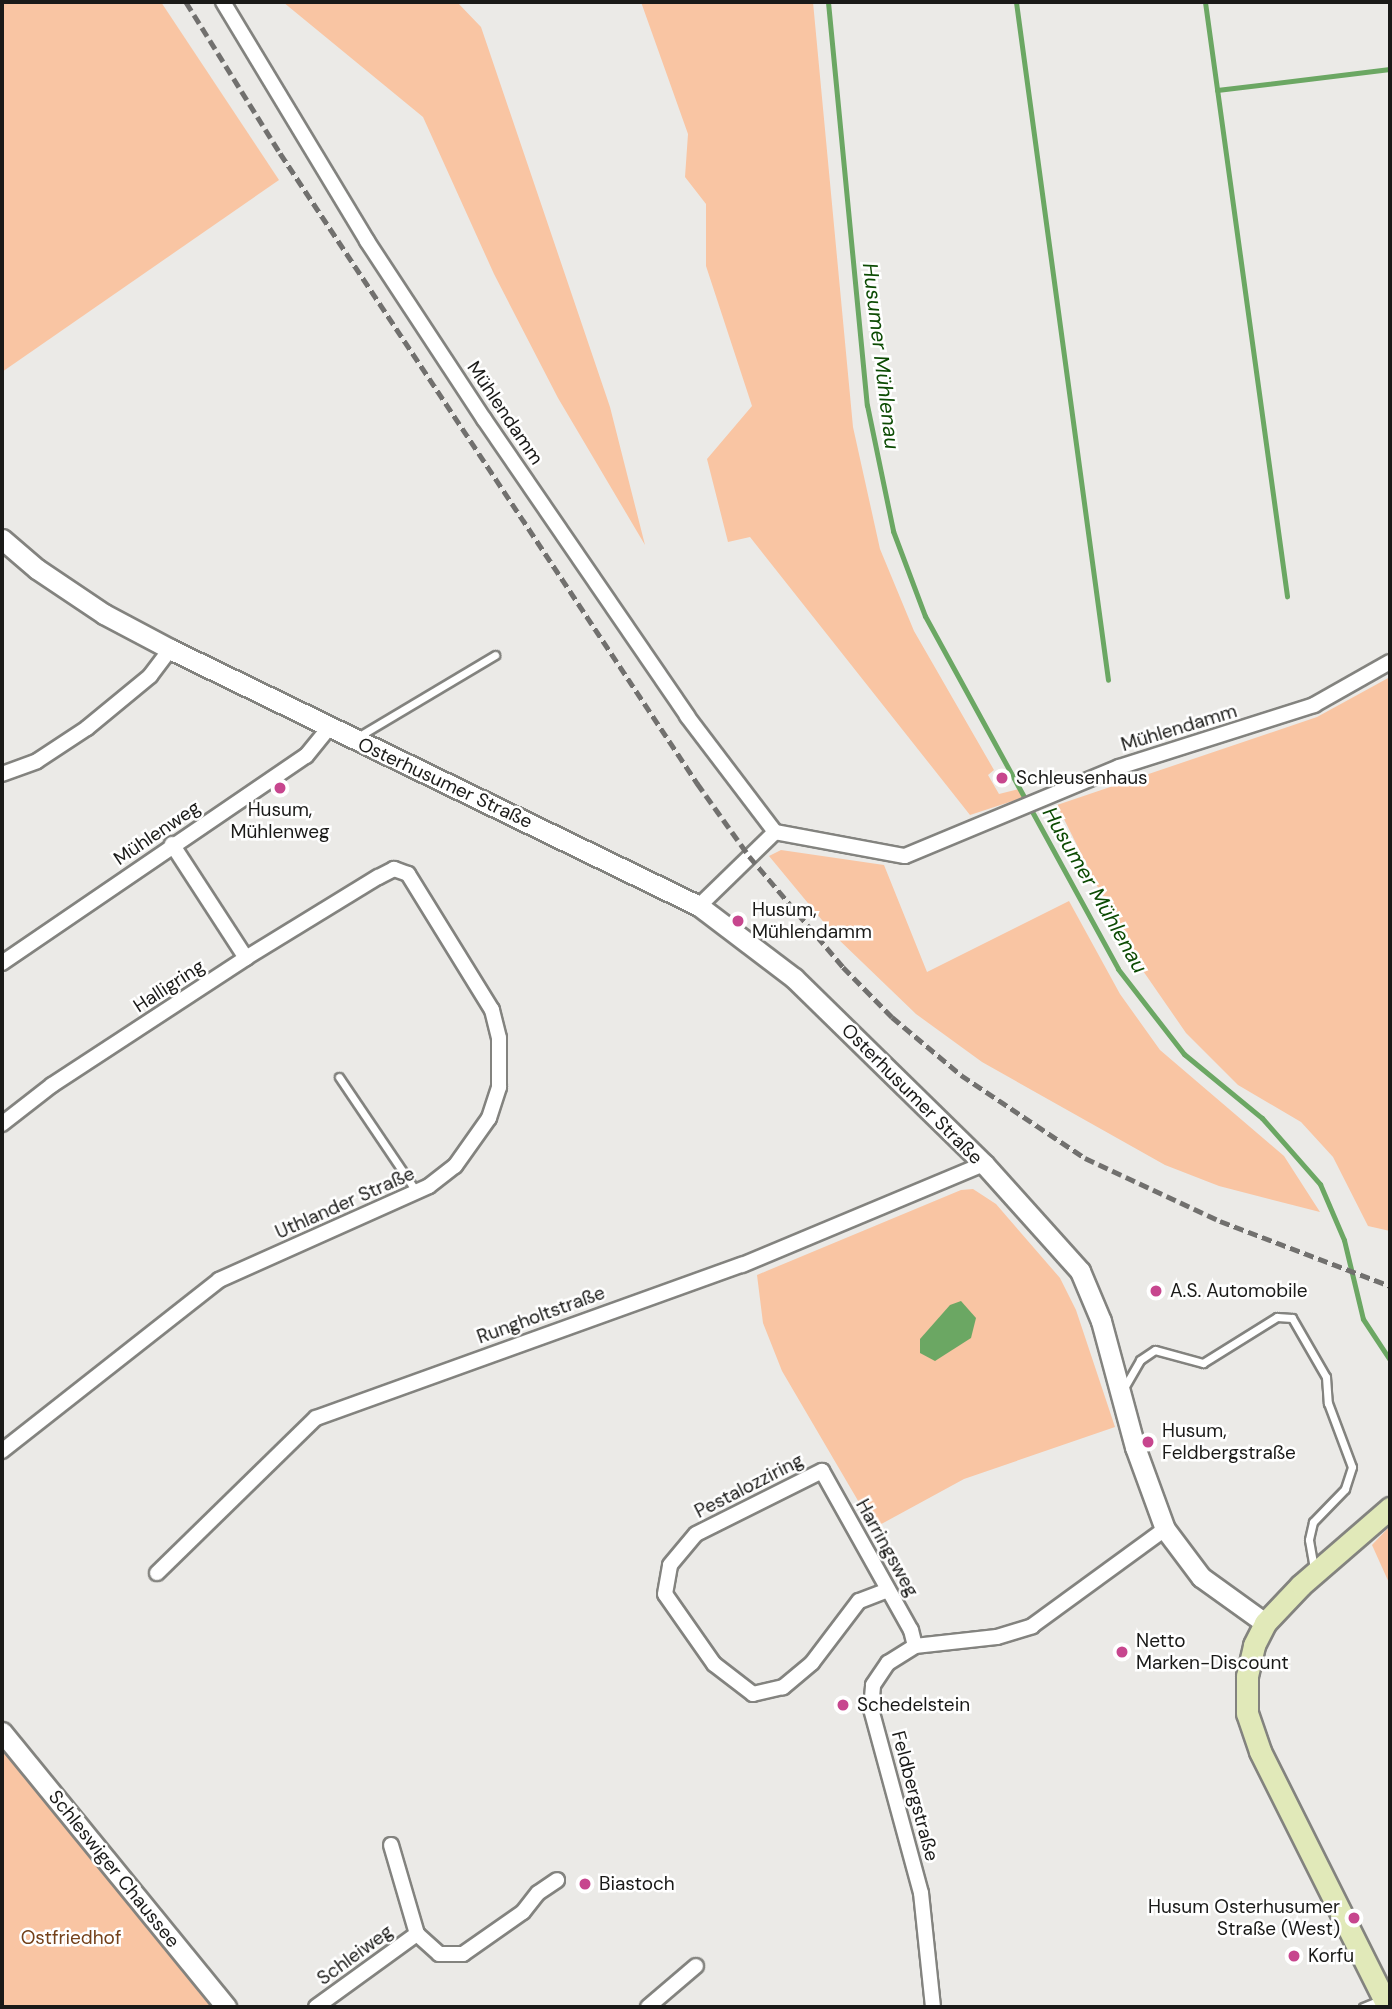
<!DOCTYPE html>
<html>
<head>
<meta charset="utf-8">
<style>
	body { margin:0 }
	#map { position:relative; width:1392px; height:2009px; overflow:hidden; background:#ebeae7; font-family:"DM Sans",sans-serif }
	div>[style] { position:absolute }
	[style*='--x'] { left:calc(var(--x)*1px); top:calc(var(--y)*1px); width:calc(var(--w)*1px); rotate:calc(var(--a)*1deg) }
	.green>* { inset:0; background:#f9c5a3 }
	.water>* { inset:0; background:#6ba763 }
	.stream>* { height:5px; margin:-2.5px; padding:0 2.5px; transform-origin:2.5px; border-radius:2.5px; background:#6ba763 }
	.roads { filter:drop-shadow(2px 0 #83837f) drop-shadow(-2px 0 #83837f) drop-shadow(0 2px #83837f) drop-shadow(0 -2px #83837f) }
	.service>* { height:7px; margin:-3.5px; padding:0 3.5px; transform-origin:3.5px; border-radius:3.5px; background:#fff }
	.minor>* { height:14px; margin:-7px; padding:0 7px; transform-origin:7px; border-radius:7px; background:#fff }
	.tertiary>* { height:19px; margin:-9.5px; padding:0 9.5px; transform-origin:9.5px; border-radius:9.5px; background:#fff }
	.secondary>* { height:21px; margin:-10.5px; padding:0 10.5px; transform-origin:10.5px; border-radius:10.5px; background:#e1e9b9 }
	.rail>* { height:5px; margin-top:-2.5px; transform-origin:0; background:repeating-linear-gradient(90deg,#71706e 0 10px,transparent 0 15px) }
	.dots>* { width:19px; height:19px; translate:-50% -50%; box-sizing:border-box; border:4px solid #fff; border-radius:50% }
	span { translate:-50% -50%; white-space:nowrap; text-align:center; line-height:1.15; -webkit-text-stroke:5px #fff; paint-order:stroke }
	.street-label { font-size:19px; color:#1a1a18 }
	.poi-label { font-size:19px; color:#1a1a18 }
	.left { translate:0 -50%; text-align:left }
	.right { translate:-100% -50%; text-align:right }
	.park-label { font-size:19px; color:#74411a }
	.water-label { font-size:21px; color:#0c4b03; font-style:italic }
	.frame { position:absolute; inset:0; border:4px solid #1a1a18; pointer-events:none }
</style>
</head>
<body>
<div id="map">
	<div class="green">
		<div style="clip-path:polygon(2px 2px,161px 2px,279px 180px,2px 372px)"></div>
		<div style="clip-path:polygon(283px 2px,457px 2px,481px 27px,610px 407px,645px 545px,558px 398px,494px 274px,423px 117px)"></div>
		<div style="clip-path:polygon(641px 2px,813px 2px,853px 427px,880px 549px,914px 631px,994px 770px,988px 775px,999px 794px,1019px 789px,1022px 798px,970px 815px,750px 537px,728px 542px,707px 459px,752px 406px,706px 266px,706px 204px,685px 177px,688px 134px)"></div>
		<div style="clip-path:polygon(1390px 677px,1390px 1231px,1368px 1226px,1333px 1157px,1301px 1122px,1238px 1085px,1186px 1033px,1130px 952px,1057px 805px,1317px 717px)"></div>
		<div style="clip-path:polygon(781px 850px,884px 865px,927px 972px,1069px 901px,1120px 994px,1160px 1050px,1284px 1156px,1320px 1212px,1219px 1186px,1165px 1165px,982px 1062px,916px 1014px,836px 937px,769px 856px)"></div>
		<div style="clip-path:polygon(973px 1189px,996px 1204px,1060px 1278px,1076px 1310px,1115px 1427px,964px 1479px,874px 1528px,782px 1371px,763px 1323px,757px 1275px,961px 1190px)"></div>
		<div style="clip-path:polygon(1390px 1526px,1390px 1585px,1372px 1545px)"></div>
		<div style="clip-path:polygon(2px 1741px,218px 2007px,2px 2007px)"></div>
	</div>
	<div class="water">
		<div style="clip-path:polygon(961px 1301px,976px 1318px,971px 1338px,935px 1361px,920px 1353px,920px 1339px,950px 1305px)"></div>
	</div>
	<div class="stream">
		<div style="--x:828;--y:2;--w:405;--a:84.5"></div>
		<div style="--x:867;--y:405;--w:129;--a:78.3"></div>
		<div style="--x:893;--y:531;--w:91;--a:69.4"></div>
		<div style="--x:925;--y:616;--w:402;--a:61.3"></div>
		<div style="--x:1118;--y:969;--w:108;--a:52.2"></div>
		<div style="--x:1184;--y:1054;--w:101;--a:39.4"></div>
		<div style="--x:1262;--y:1118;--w:88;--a:48.7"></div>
		<div style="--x:1320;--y:1184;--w:61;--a:66.8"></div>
		<div style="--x:1344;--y:1240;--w:81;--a:76.5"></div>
		<div style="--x:1363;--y:1319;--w:49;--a:56.6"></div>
		<div style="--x:1016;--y:2;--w:684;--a:82.27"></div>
		<div style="--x:1205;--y:2;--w:600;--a:82.14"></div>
		<div style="--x:1217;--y:90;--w:174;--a:-6.9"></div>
	</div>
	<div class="roads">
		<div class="service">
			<div style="--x:356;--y:738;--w:162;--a:-30.8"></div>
			<div style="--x:339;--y:1077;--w:138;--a:56"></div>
			<div style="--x:1124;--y:1388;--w:32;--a:-60"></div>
			<div style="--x:1140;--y:1360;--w:18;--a:-34"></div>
			<div style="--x:1155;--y:1350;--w:50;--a:15.2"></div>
			<div style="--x:1203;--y:1363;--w:87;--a:-31.9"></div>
			<div style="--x:1277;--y:1317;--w:15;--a:4"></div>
			<div style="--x:1292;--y:1318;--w:68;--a:60"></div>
			<div style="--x:1326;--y:1377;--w:26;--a:86"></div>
			<div style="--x:1328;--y:1403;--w:68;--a:69.4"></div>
			<div style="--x:1352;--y:1467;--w:23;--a:108"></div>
			<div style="--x:1345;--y:1489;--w:46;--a:134.1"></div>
			<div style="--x:1313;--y:1522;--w:18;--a:103"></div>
			<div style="--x:1309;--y:1540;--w:28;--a:80"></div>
			<div style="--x:1363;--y:2007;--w:22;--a:-22"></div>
		</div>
		<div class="minor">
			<div style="--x:223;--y:2;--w:279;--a:58.9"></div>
			<div style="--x:367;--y:241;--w:213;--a:56.7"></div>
			<div style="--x:484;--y:419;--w:360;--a:55.6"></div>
			<div style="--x:687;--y:716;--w:146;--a:52.8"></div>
			<div style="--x:775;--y:832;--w:132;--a:10.5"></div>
			<div style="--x:905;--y:856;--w:232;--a:-22.6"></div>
			<div style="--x:1119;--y:767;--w:205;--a:-17.6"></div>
			<div style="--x:1314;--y:705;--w:87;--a:-29.5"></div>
			<div style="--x:2;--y:774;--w:37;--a:-20"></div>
			<div style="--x:37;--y:761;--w:60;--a:-33.4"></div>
			<div style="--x:87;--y:728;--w:82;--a:-39.5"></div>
			<div style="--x:150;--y:676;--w:34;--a:-53"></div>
			<div style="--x:699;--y:906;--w:106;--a:-44.2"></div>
			<div style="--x:2;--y:963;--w:368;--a:-34.3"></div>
			<div style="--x:306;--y:756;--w:35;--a:-51"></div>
			<div style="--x:2;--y:1124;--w:63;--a:-38"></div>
			<div style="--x:52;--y:1085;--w:232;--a:-33.2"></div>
			<div style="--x:246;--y:958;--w:136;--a:-123"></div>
			<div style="--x:2;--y:1451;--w:276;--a:-38.2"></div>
			<div style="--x:219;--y:1280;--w:230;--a:-24.1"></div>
			<div style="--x:429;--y:1186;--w:33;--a:-38"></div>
			<div style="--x:455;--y:1166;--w:59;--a:-54.7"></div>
			<div style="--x:489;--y:1118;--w:33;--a:-72"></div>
			<div style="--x:499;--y:1087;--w:49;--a:-90"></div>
			<div style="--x:499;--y:1038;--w:29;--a:-104"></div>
			<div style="--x:492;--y:1010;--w:160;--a:-121.7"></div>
			<div style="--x:408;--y:874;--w:15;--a:-160"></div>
			<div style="--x:394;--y:869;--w:18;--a:153"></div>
			<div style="--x:378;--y:877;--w:155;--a:148.5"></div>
			<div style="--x:157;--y:1573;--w:222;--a:-44.3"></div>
			<div style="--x:316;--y:1418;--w:453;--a:-19.8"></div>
			<div style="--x:742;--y:1265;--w:262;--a:-22.7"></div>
			<div style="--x:888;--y:1590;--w:31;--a:159"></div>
			<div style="--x:859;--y:1601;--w:78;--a:127.2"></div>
			<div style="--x:812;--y:1663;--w:38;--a:140"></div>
			<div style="--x:783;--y:1687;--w:31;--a:167"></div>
			<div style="--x:753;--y:1694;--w:49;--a:-142.4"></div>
			<div style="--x:714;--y:1664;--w:85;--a:-125"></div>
			<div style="--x:665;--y:1594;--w:29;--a:-80"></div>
			<div style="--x:670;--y:1565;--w:40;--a:-50"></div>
			<div style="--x:696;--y:1534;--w:141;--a:-26.6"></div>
			<div style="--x:822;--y:1471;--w:182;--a:60.8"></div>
			<div style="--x:911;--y:1630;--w:16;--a:76"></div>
			<div style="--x:391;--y:1845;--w:93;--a:73.7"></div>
			<div style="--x:316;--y:2007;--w:125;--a:-35.9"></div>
			<div style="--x:417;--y:1934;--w:30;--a:42"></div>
			<div style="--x:439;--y:1954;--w:24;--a:0"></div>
			<div style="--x:463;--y:1954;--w:73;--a:-35"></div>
			<div style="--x:523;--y:1912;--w:24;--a:-52"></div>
			<div style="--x:538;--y:1893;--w:23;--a:-34"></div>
			<div style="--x:648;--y:2007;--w:63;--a:-40.5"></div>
			<div style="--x:933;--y:2007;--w:115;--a:-96"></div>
			<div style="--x:921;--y:1893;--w:191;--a:-105.2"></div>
			<div style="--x:871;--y:1709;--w:24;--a:-85"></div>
			<div style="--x:873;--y:1685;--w:27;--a:-56"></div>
			<div style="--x:888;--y:1663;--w:32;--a:-32"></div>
			<div style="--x:915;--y:1646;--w:82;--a:-6.3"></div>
			<div style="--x:997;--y:1637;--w:37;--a:-17"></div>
			<div style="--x:1032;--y:1626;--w:165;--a:-36.1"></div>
		</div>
		<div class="tertiary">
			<div style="--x:2;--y:539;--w:46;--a:40.6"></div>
			<div style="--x:37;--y:569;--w:81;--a:33.9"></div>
			<div style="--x:104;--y:614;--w:75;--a:27.9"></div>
			<div style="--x:170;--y:649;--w:588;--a:25.91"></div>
			<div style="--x:699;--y:906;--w:119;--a:37.2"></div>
			<div style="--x:794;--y:978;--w:266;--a:44.4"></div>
			<div style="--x:984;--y:1164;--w:144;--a:48.1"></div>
			<div style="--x:1080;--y:1271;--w:54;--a:67.2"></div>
			<div style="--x:1101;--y:1321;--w:131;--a:74.9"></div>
			<div style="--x:1135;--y:1447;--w:87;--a:69.9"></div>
			<div style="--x:1165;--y:1529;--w:60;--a:53.1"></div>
			<div style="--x:1201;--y:1577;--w:79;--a:35.7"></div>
			<div style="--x:2;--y:1732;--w:355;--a:50.8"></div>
		</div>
		<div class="secondary">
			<div style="--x:1388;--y:2007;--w:286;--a:-116.6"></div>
			<div style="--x:1260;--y:1751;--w:40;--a:-108.9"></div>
			<div style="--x:1247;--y:1713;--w:37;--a:-90"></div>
			<div style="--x:1247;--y:1676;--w:32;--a:-77"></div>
			<div style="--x:1254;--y:1645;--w:25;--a:-63"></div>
			<div style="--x:1265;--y:1623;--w:52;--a:-46.5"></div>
			<div style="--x:1301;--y:1585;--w:118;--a:-40.9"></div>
		</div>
	</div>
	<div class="rail">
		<div style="--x:186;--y:2;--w:178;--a:58.1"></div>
		<div style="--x:280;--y:153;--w:756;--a:56.5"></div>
		<div style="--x:697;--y:783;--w:90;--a:54.5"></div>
		<div style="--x:749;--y:856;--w:145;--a:49.7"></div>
		<div style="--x:843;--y:967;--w:70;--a:45.6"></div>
		<div style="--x:892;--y:1017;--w:90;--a:40"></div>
		<div style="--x:961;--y:1075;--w:149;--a:33.8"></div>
		<div style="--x:1085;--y:1158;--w:149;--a:25"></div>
		<div style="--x:1220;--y:1221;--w:182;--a:20.9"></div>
	</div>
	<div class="dots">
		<div style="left:1002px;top:778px;background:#c7468e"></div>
		<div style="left:280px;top:788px;background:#c7468e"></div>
		<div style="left:738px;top:921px;background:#c7468e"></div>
		<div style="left:1156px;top:1291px;background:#c7468e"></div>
		<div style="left:1148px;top:1442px;background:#c7468e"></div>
		<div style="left:1122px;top:1652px;background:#c7468e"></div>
		<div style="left:843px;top:1705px;background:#c7468e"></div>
		<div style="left:585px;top:1884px;background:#c7468e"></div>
		<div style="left:1354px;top:1918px;background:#c7468e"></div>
		<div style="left:1294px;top:1956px;background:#c7468e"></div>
	</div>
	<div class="street-label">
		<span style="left:505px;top:413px;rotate:56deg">Mühlendamm</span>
		<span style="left:1179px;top:728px;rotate:-17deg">Mühlendamm</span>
		<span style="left:445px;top:783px;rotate:25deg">Osterhusumer Straße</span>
		<span style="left:157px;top:833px;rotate:-34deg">Mühlenweg</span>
		<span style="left:169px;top:986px;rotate:-33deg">Halligring</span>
		<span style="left:912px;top:1094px;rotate:45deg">Osterhusumer Straße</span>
		<span style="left:345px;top:1203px;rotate:-24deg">Uthlander Straße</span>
		<span style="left:541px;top:1315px;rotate:-20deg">Rungholtstraße</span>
		<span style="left:749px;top:1486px;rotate:-27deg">Pestalozziring</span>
		<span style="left:887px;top:1548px;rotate:61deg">Harringsweg</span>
		<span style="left:915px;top:1796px;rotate:75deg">Feldbergstraße</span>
		<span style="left:114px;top:1869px;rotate:51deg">Schleswiger Chaussee</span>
		<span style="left:355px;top:1955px;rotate:-36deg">Schleiweg</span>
	</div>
	<div class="poi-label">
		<span class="left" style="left:1016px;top:778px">Schleusenhaus</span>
		<span style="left:280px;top:821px">Husum,<br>Mühlenweg</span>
		<span class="left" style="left:752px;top:921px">Husum,<br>Mühlendamm</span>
		<span class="left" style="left:1170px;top:1291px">A.S. Automobile</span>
		<span class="left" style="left:1162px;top:1442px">Husum,<br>Feldbergstraße</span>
		<span class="left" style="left:1136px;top:1652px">Netto<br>Marken-Discount</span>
		<span class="left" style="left:857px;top:1705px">Schedelstein</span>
		<span class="left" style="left:599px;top:1884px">Biastoch</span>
		<span class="right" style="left:1340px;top:1918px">Husum Osterhusumer<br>Straße (West)</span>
		<span class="left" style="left:1308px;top:1956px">Korfu</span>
	</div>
	<div class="park-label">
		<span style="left:71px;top:1938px">Ostfriedhof</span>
	</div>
	<div class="water-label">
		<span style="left:881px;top:356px;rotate:83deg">Husumer Mühlenau</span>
		<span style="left:1095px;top:890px;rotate:60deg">Husumer Mühlenau</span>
	</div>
	<div class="frame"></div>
</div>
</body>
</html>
